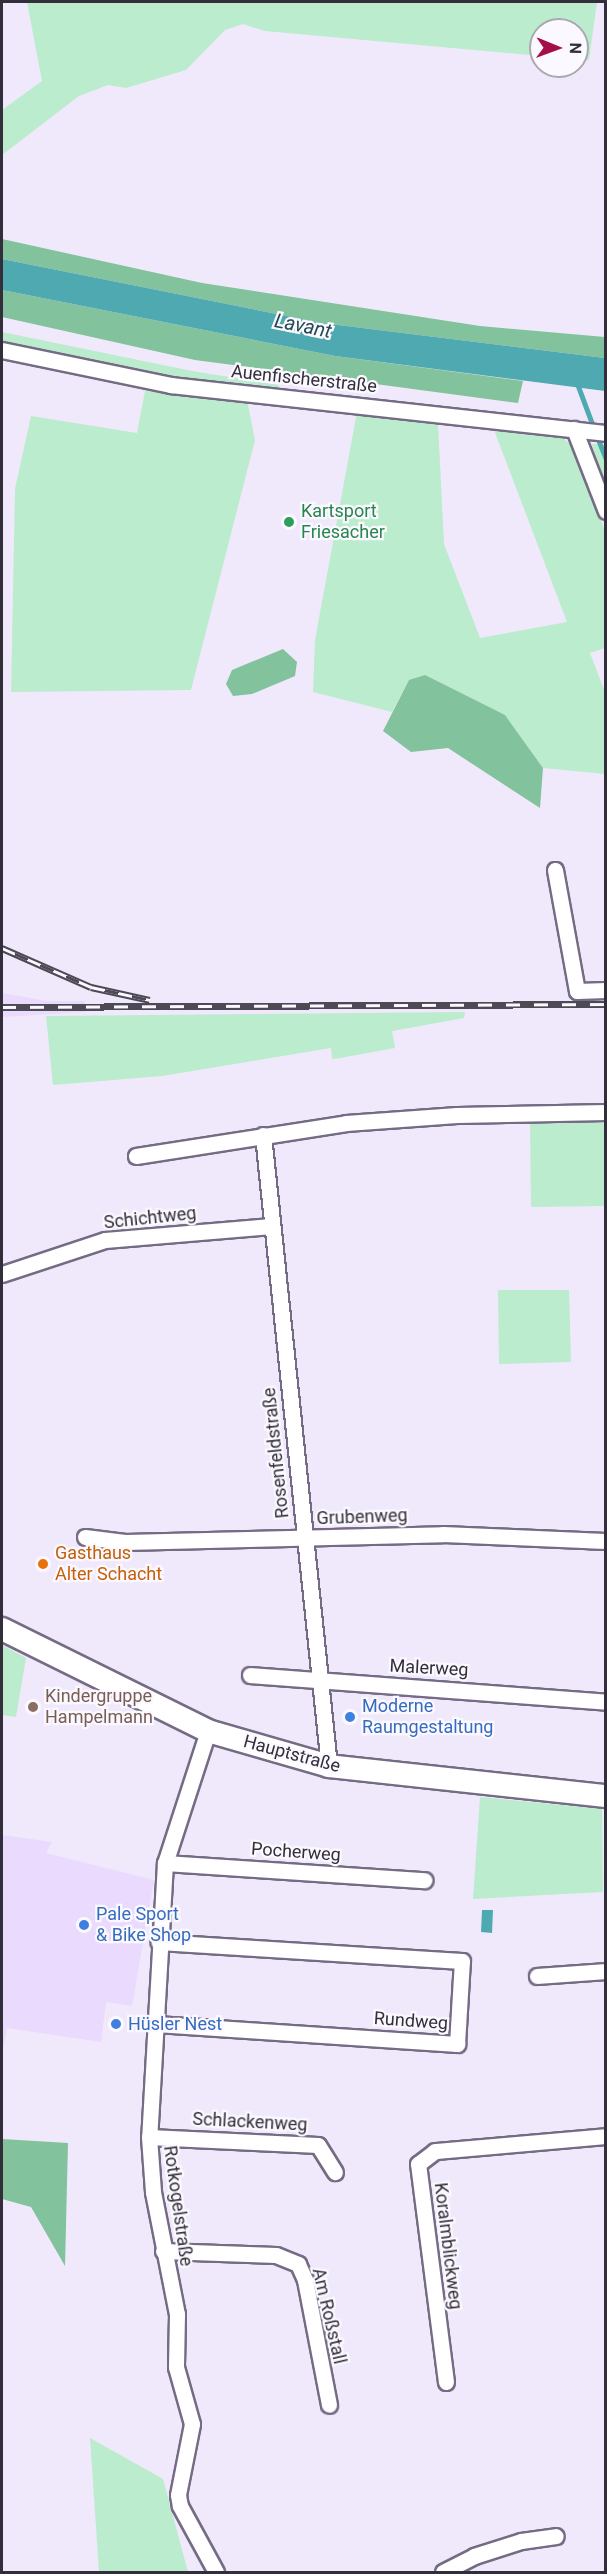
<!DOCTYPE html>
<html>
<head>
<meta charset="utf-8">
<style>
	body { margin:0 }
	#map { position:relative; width:607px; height:2574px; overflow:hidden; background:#f0e9fb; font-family:Roboto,sans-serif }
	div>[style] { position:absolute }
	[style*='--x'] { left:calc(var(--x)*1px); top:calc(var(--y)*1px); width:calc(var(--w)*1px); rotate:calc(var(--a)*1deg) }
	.built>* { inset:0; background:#e9dafe }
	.green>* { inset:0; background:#bbeccd }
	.forest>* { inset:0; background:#82c29c }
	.water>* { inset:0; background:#4ea9b1 }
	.stream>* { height:4.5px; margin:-2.25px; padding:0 2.25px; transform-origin:2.25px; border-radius:2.25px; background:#4ea9b1 }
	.roads { filter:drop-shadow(2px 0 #756b84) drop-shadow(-2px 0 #756b84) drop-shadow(0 2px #756b84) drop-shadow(0 -2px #756b84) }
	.street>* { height:15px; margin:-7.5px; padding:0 7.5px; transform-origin:7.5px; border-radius:7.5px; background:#fff }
	.secondary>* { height:22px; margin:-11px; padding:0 11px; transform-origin:11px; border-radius:11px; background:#fff }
	.rail>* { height:7px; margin-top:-3.5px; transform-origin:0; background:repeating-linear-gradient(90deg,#fbf9ff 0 14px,#4d4955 0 28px); box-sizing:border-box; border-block:2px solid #4d4955 }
	.dots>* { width:16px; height:16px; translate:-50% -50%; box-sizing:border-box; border:3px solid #fbf9ff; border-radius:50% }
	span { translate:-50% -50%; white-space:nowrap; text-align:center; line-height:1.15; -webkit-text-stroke:4.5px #fbf9ff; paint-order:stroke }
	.street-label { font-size:18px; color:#332f3a }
	.leisure-label { font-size:18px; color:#27864d }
	.left { translate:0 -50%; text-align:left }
	.food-label { font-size:18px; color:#c56008 }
	.education-label { font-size:18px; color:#785e54 }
	.shop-label { font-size:18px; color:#366cbe }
	.water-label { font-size:20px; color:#224b4f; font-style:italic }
	.frame { position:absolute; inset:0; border:3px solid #332f3a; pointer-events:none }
	.north { position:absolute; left:529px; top:18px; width:60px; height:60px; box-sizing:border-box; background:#fbf9ff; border:2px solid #aba8b0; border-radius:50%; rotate:91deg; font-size:16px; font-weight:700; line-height:24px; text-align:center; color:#332f3a }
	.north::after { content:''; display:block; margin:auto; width:21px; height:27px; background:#a50f48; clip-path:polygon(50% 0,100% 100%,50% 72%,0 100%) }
</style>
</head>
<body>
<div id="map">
	<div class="built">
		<div style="clip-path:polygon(2px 993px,47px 1001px,85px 1001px,85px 1012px,2px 1017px)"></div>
		<div style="clip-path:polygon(2px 1835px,52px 1842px,46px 1853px,154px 1880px,132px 2006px,106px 2002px,101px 2042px,7px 2028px,2px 2058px)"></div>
	</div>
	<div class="green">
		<div style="clip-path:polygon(27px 2px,597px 2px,589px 60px,577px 59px,577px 30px,541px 30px,541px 56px,265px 31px,243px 24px,225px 30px,186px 70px,126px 88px,108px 85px,79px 96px,2px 155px,2px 110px,42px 81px)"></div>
		<div style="clip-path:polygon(2px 332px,192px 371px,279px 385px,278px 388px,183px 379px,2px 342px)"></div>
		<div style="clip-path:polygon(145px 391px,247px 400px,255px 440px,191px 690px,11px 692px,15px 489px,31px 416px,137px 433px)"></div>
		<div style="clip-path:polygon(357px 412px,438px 423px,444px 544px,480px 638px,567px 622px,494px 430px,562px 437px,574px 448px,605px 531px,605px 648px,590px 653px,605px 692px,605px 774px,543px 768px,505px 715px,409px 680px,392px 712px,313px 692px,315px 640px)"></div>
		<div style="clip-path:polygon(592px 444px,605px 444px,605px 487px,597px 464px)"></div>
		<div style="clip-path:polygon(465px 1012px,464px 1018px,392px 1031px,395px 1048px,340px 1058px,332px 1059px,331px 1048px,162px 1076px,53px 1085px,46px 1016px)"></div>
		<div style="clip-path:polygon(530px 1118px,605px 1118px,605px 1206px,531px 1207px)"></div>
		<div style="clip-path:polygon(498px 1290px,569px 1290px,571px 1362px,499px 1364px)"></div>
		<div style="clip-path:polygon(2px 1645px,26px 1658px,16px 1717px,2px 1715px)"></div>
		<div style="clip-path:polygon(480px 1797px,602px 1809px,603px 1892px,473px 1899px)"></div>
		<div style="clip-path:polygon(90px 2438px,163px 2479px,188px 2572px,99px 2572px)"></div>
	</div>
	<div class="forest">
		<div style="clip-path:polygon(2px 239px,202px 283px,480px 326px,605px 337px,605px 358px,322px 323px,2px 259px)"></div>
		<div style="clip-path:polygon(2px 290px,335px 356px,523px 381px,518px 403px,195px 360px,2px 317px)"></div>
		<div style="clip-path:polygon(283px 649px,297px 662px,295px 676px,252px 694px,233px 696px,226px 684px,232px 670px)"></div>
		<div style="clip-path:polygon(425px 675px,505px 715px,543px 768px,540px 808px,448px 748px,411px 752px,383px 731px,409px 680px)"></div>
		<div style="clip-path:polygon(2px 2139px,68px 2143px,65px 2266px,31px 2207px,2px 2199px)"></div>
	</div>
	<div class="water">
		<div style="clip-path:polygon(2px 259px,322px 323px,605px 358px,605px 391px,335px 356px,2px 290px)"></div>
		<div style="clip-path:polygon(482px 1910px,493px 1910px,492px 1933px,481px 1932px)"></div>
	</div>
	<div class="stream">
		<div style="--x:578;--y:385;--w:46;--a:69.6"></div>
		<div style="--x:597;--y:436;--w:24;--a:68"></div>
	</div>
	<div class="roads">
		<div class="street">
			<div style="--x:2;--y:350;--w:173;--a:11.7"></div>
			<div style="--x:171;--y:385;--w:438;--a:6.3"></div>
			<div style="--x:574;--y:429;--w:88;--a:68.7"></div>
			<div style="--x:555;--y:870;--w:123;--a:79.7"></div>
			<div style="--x:577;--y:991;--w:29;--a:-2"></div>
			<div style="--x:263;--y:1135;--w:634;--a:84.03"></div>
			<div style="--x:136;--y:1156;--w:213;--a:-8.9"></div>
			<div style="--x:346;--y:1123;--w:111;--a:-4.1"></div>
			<div style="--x:457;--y:1115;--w:149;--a:-1.2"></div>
			<div style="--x:2;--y:1274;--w:108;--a:-18.3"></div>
			<div style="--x:105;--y:1240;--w:167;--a:-4.8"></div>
			<div style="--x:85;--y:1537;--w:40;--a:7.1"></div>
			<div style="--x:125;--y:1542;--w:318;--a:-1.4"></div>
			<div style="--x:443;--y:1534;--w:163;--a:2.5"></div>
			<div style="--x:250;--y:1675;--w:357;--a:4.3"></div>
			<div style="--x:208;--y:1731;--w:139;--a:108"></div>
			<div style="--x:165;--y:1863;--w:274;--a:93.3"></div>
			<div style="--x:149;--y:2137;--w:55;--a:85.8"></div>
			<div style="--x:153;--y:2192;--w:124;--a:78.9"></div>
			<div style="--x:177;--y:2314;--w:53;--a:91.1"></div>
			<div style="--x:176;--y:2367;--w:59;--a:74.3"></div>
			<div style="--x:192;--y:2424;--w:72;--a:101.2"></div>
			<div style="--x:178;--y:2495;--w:11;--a:80"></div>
			<div style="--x:180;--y:2506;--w:75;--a:61.4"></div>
			<div style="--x:165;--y:1863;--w:260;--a:3.8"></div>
			<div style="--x:537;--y:1976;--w:69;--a:-4.1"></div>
			<div style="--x:156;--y:2024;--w:302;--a:3.8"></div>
			<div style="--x:457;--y:2044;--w:83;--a:-86.6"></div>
			<div style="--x:462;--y:1961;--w:304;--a:-176.4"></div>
			<div style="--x:149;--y:2137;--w:169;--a:2.7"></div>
			<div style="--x:318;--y:2145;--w:32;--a:58"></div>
			<div style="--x:163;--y:2251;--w:113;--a:2"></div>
			<div style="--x:276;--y:2255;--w:24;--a:22"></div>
			<div style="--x:298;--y:2264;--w:17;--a:66"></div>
			<div style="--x:305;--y:2280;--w:127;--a:79.1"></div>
			<div style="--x:446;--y:2382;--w:220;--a:-97.3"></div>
			<div style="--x:418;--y:2164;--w:21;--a:-37"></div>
			<div style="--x:435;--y:2151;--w:172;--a:-5"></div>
			<div style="--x:443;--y:2572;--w:35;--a:-27"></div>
			<div style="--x:474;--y:2556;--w:49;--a:-17.7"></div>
			<div style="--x:521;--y:2541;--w:35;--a:-8"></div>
		</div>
		<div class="secondary">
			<div style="--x:2;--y:1629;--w:230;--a:26.3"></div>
			<div style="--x:208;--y:1731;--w:126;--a:16.1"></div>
			<div style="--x:329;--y:1766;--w:279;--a:6.2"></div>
		</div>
	</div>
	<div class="rail">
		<div style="--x:2;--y:948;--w:97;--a:23.7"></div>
		<div style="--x:91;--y:987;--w:60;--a:12.4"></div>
		<div style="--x:2;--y:1007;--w:604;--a:-0.28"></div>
	</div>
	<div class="dots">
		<div style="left:289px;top:522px;background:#2e9e5b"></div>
		<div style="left:43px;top:1564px;background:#e8710a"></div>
		<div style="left:33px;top:1707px;background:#8d6e63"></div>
		<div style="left:350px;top:1717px;background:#3f7fe0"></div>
		<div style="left:84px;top:1925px;background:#3f7fe0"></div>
		<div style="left:116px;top:2024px;background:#3f7fe0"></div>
	</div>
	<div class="street-label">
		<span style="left:304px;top:379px;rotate:6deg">Auenfischerstraße</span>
		<span style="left:150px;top:1218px;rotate:-6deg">Schichtweg</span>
		<span style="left:276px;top:1453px;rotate:-96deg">Rosenfeldstraße</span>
		<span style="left:362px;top:1517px;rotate:-2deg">Grubenweg</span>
		<span style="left:429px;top:1668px;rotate:3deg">Malerweg</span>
		<span style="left:292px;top:1754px;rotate:15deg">Hauptstraße</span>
		<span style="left:296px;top:1852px;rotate:4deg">Pocherweg</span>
		<span style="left:411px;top:2021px;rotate:4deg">Rundweg</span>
		<span style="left:250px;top:2122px;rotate:3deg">Schlackenweg</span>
		<span style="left:178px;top:2206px;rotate:82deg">Rotkogelstraße</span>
		<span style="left:448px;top:2246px;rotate:83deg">Koralmblickweg</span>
		<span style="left:329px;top:2316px;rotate:77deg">Am Roßstall</span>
	</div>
	<div class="leisure-label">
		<span class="left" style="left:301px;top:522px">Kartsport<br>Friesacher</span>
	</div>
	<div class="food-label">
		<span class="left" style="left:55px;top:1564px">Gasthaus<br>Alter Schacht</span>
	</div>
	<div class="education-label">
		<span class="left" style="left:45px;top:1707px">Kindergruppe<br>Hampelmann</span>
	</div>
	<div class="shop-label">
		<span class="left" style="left:362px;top:1717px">Moderne<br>Raumgestaltung</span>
		<span class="left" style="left:96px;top:1925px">Pale Sport<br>&amp; Bike Shop</span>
		<span class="left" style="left:128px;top:2024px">Hüsler Nest</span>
	</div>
	<div class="water-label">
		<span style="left:303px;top:326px;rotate:11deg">Lavant</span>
	</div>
	<div class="frame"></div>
	<div class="north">N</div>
</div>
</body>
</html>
